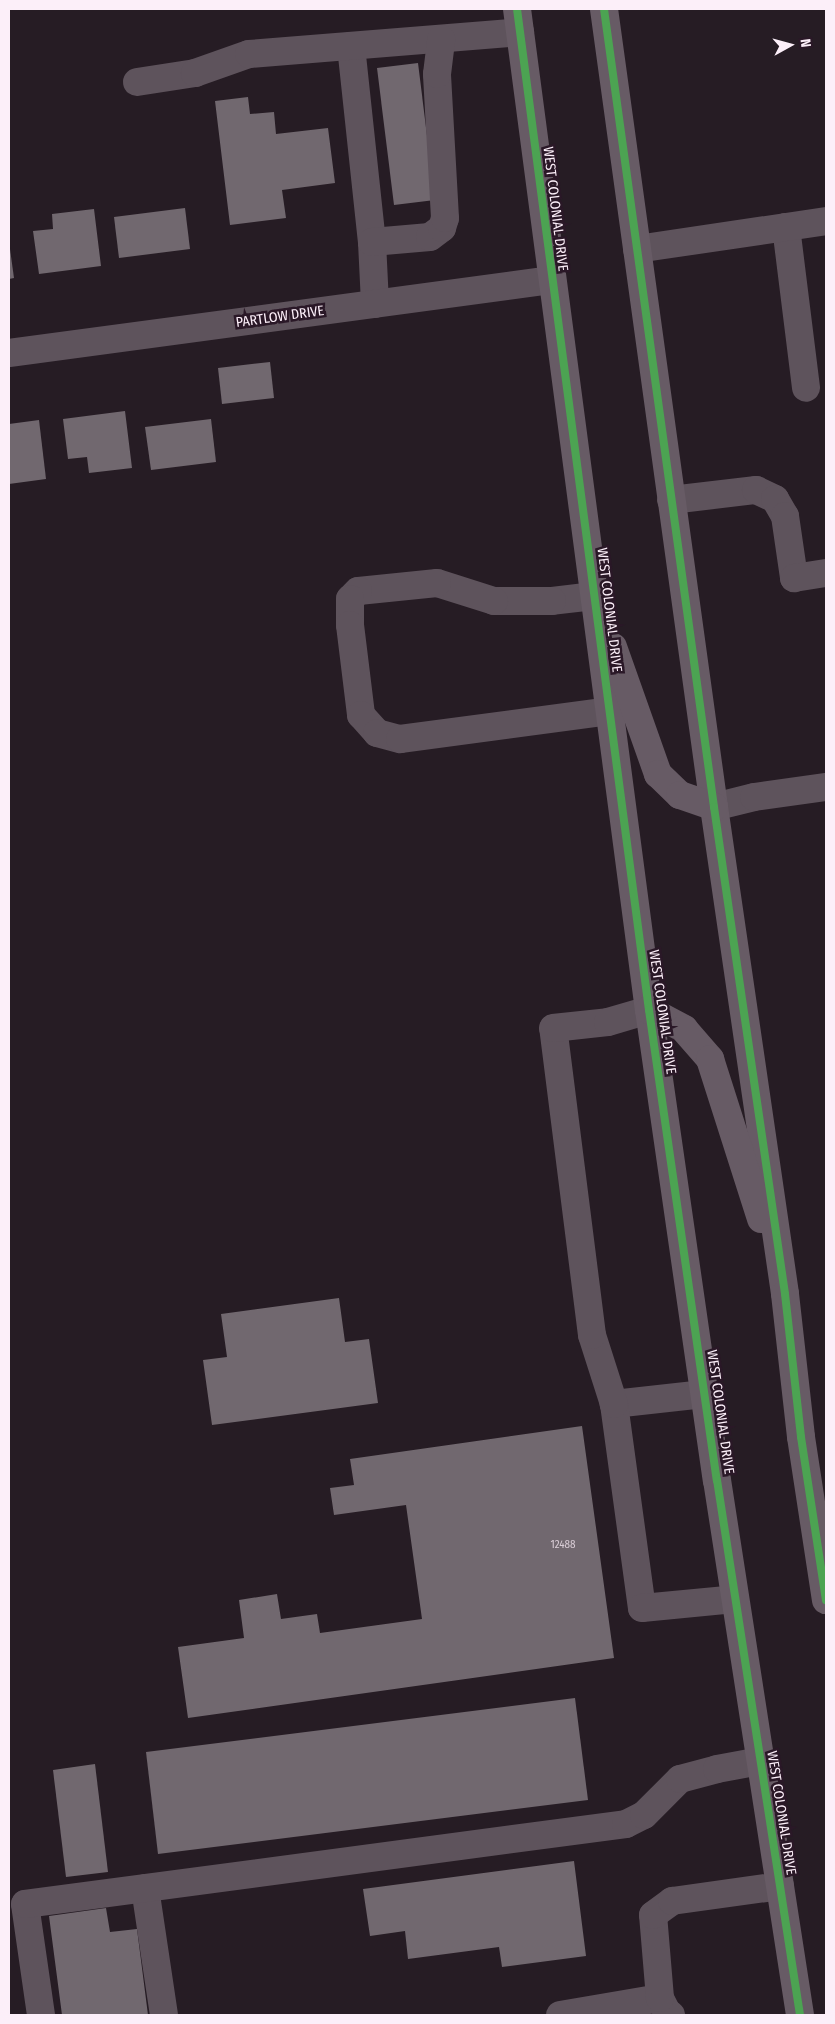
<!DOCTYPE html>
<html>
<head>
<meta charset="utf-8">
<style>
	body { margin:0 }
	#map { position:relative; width:835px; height:2024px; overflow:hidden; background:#261c24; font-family:"Fira Sans Condensed",sans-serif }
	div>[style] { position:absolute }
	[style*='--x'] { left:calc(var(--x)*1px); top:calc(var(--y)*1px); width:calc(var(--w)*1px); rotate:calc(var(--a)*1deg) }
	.building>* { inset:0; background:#71686f }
	.minor>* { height:28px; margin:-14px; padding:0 14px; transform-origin:14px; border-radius:14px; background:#5e535c }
	.highway>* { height:28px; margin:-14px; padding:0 14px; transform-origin:14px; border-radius:14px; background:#675b65 }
	.cycleway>* { height:8px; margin:-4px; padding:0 4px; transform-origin:4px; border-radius:4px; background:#4ca352 }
	span { translate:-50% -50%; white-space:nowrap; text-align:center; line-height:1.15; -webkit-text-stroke:5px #2a1827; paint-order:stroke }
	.number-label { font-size:11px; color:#d9cdd6 }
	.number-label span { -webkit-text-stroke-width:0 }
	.street-label { font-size:14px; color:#fceff9 }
	.frame { position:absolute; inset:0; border:10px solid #fceff9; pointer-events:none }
	.north { position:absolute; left:765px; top:20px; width:50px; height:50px; -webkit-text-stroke:4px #2a1827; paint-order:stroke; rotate:83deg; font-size:14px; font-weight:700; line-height:20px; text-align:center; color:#fceff9 }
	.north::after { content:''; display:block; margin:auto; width:18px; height:22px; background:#fceff9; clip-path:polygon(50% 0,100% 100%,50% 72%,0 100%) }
</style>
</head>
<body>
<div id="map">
	<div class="building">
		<div style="clip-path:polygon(418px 63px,435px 200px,394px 205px,377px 68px)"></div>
		<div style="clip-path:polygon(248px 97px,250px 114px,274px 112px,276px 134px,328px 128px,335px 183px,282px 190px,286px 218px,230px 225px,215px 101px)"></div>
		<div style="clip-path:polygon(185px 208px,190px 249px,119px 258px,114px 217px)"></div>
		<div style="clip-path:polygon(94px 209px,101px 266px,39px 274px,33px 231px,53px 229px,52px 214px)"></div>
		<div style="clip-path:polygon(9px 242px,14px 278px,9px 279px)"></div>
		<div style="clip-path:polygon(270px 362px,274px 398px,222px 404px,218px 368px)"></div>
		<div style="clip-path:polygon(125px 411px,132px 468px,89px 473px,87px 457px,68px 459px,63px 419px)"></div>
		<div style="clip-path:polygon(211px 419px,216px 462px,151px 470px,145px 427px)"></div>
		<div style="clip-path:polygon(39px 420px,46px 479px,9px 484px,9px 424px)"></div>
		<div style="clip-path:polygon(339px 1298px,345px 1342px,369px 1339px,378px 1403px,212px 1425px,203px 1360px,227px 1357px,221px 1314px)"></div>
		<div style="clip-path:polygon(582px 1426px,614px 1658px,188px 1718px,178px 1647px,244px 1638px,239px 1600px,277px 1594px,281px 1619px,317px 1614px,320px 1633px,422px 1619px,406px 1505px,334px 1515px,330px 1488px,354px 1485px,350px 1459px)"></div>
		<div style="clip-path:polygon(575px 1698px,588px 1800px,158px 1854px,146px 1752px)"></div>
		<div style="clip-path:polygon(95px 1764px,108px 1872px,66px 1877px,53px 1770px)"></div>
		<div style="clip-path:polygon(574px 1861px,586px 1956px,502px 1967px,499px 1947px,408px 1959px,405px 1931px,370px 1936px,363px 1889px)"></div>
		<div style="clip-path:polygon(106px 1908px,110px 1932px,137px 1929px,148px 2015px,62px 2015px,49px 1916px)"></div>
	</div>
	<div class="minor">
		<div style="--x:351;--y:46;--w:197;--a:83.9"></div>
		<div style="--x:372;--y:242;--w:62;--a:87.2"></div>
		<div style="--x:137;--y:82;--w:59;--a:-8.8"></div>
		<div style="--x:195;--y:73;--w:57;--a:-19.4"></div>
		<div style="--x:249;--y:54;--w:272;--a:-4.6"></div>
		<div style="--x:786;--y:227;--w:162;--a:82.9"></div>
		<div style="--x:372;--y:242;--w:58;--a:-4.9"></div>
		<div style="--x:430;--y:237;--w:15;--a:-37"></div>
		<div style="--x:442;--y:228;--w:10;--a:-73"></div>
		<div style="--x:445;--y:218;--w:144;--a:-93.2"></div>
		<div style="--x:437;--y:74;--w:35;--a:-83"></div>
		<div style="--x:637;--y:249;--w:191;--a:-8.4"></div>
		<div style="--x:9;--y:353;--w:548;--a:-7.66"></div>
		<div style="--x:671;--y:500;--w:86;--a:-6.7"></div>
		<div style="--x:756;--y:490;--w:21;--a:25"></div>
		<div style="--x:775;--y:499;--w:20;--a:60"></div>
		<div style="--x:785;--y:516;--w:63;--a:81.7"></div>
		<div style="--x:794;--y:578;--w:32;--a:-9"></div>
		<div style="--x:594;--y:596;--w:42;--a:173.2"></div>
		<div style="--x:552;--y:601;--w:58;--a:180"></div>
		<div style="--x:494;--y:601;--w:60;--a:-162.5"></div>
		<div style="--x:437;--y:583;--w:79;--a:174.2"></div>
		<div style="--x:358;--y:591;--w:11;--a:135"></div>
		<div style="--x:350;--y:599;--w:26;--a:90"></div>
		<div style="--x:350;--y:625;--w:91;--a:83"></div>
		<div style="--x:361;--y:715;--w:24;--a:48"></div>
		<div style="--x:377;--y:733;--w:24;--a:15"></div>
		<div style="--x:400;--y:739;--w:211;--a:-7.6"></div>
		<div style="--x:714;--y:807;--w:41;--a:-14"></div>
		<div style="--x:754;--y:797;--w:73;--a:-7.9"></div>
		<div style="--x:704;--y:1394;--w:91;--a:173.7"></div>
		<div style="--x:614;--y:1404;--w:206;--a:82.2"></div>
		<div style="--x:642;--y:1608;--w:93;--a:-5.5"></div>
		<div style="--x:614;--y:1404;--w:72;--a:-107.7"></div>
		<div style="--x:592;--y:1335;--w:309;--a:-97.2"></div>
		<div style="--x:553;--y:1028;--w:55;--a:-6.2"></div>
		<div style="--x:608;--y:1022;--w:43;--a:-16.3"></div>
		<div style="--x:145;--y:1888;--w:128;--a:81.5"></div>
		<div style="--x:41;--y:2015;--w:112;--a:-98.2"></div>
		<div style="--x:25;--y:1904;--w:606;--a:-7.58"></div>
		<div style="--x:626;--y:1824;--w:20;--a:-27"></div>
		<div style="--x:644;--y:1815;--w:51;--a:-45"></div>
		<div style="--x:680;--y:1779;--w:38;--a:-15"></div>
		<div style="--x:717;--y:1769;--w:44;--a:-10.5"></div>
		<div style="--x:560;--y:2015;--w:101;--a:-9.6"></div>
		<div style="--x:671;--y:2015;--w:5;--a:-143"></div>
		<div style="--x:667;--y:2012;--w:16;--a:-117"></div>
		<div style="--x:660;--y:1998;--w:83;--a:-94.8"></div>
		<div style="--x:653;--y:1915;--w:24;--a:-36"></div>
		<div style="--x:672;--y:1901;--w:109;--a:-7.9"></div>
	</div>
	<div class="highway">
		<div style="--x:517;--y:9;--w:1010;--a:82.49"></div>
		<div style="--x:649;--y:1010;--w:475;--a:81.8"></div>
		<div style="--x:717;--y:1480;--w:541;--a:81.18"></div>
		<div style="--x:604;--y:9;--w:806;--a:82.15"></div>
		<div style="--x:714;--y:807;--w:492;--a:81.7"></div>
		<div style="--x:785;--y:1294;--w:144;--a:83.6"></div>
		<div style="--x:801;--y:1437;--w:165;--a:81.3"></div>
		<div style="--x:613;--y:647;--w:135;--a:70.5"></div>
		<div style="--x:658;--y:774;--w:30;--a:44"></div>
		<div style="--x:680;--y:795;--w:36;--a:19"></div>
		<div style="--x:649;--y:1010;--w:40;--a:28"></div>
		<div style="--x:684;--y:1029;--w:40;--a:49"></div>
		<div style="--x:710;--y:1059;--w:168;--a:72.3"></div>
	</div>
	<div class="cycleway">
		<div style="--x:517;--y:9;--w:1010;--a:82.49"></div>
		<div style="--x:649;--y:1010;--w:475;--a:81.8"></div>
		<div style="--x:717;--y:1480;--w:541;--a:81.18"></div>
		<div style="--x:604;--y:9;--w:806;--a:82.15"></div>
		<div style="--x:714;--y:807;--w:492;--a:81.7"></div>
		<div style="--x:785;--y:1294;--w:144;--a:83.6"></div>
		<div style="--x:801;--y:1437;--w:165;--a:81.3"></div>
	</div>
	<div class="number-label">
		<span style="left:563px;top:1545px">12488</span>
	</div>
	<div class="street-label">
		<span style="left:555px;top:209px;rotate:83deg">WEST COLONIAL DRIVE</span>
		<span style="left:280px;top:317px;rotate:-8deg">PARTLOW DRIVE</span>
		<span style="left:609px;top:610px;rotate:83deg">WEST COLONIAL DRIVE</span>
		<span style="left:662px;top:1012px;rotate:82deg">WEST COLONIAL DRIVE</span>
		<span style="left:720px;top:1412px;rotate:82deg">WEST COLONIAL DRIVE</span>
		<span style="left:781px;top:1813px;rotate:81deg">WEST COLONIAL DRIVE</span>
	</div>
	<div class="frame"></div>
	<div class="north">N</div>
</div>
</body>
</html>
